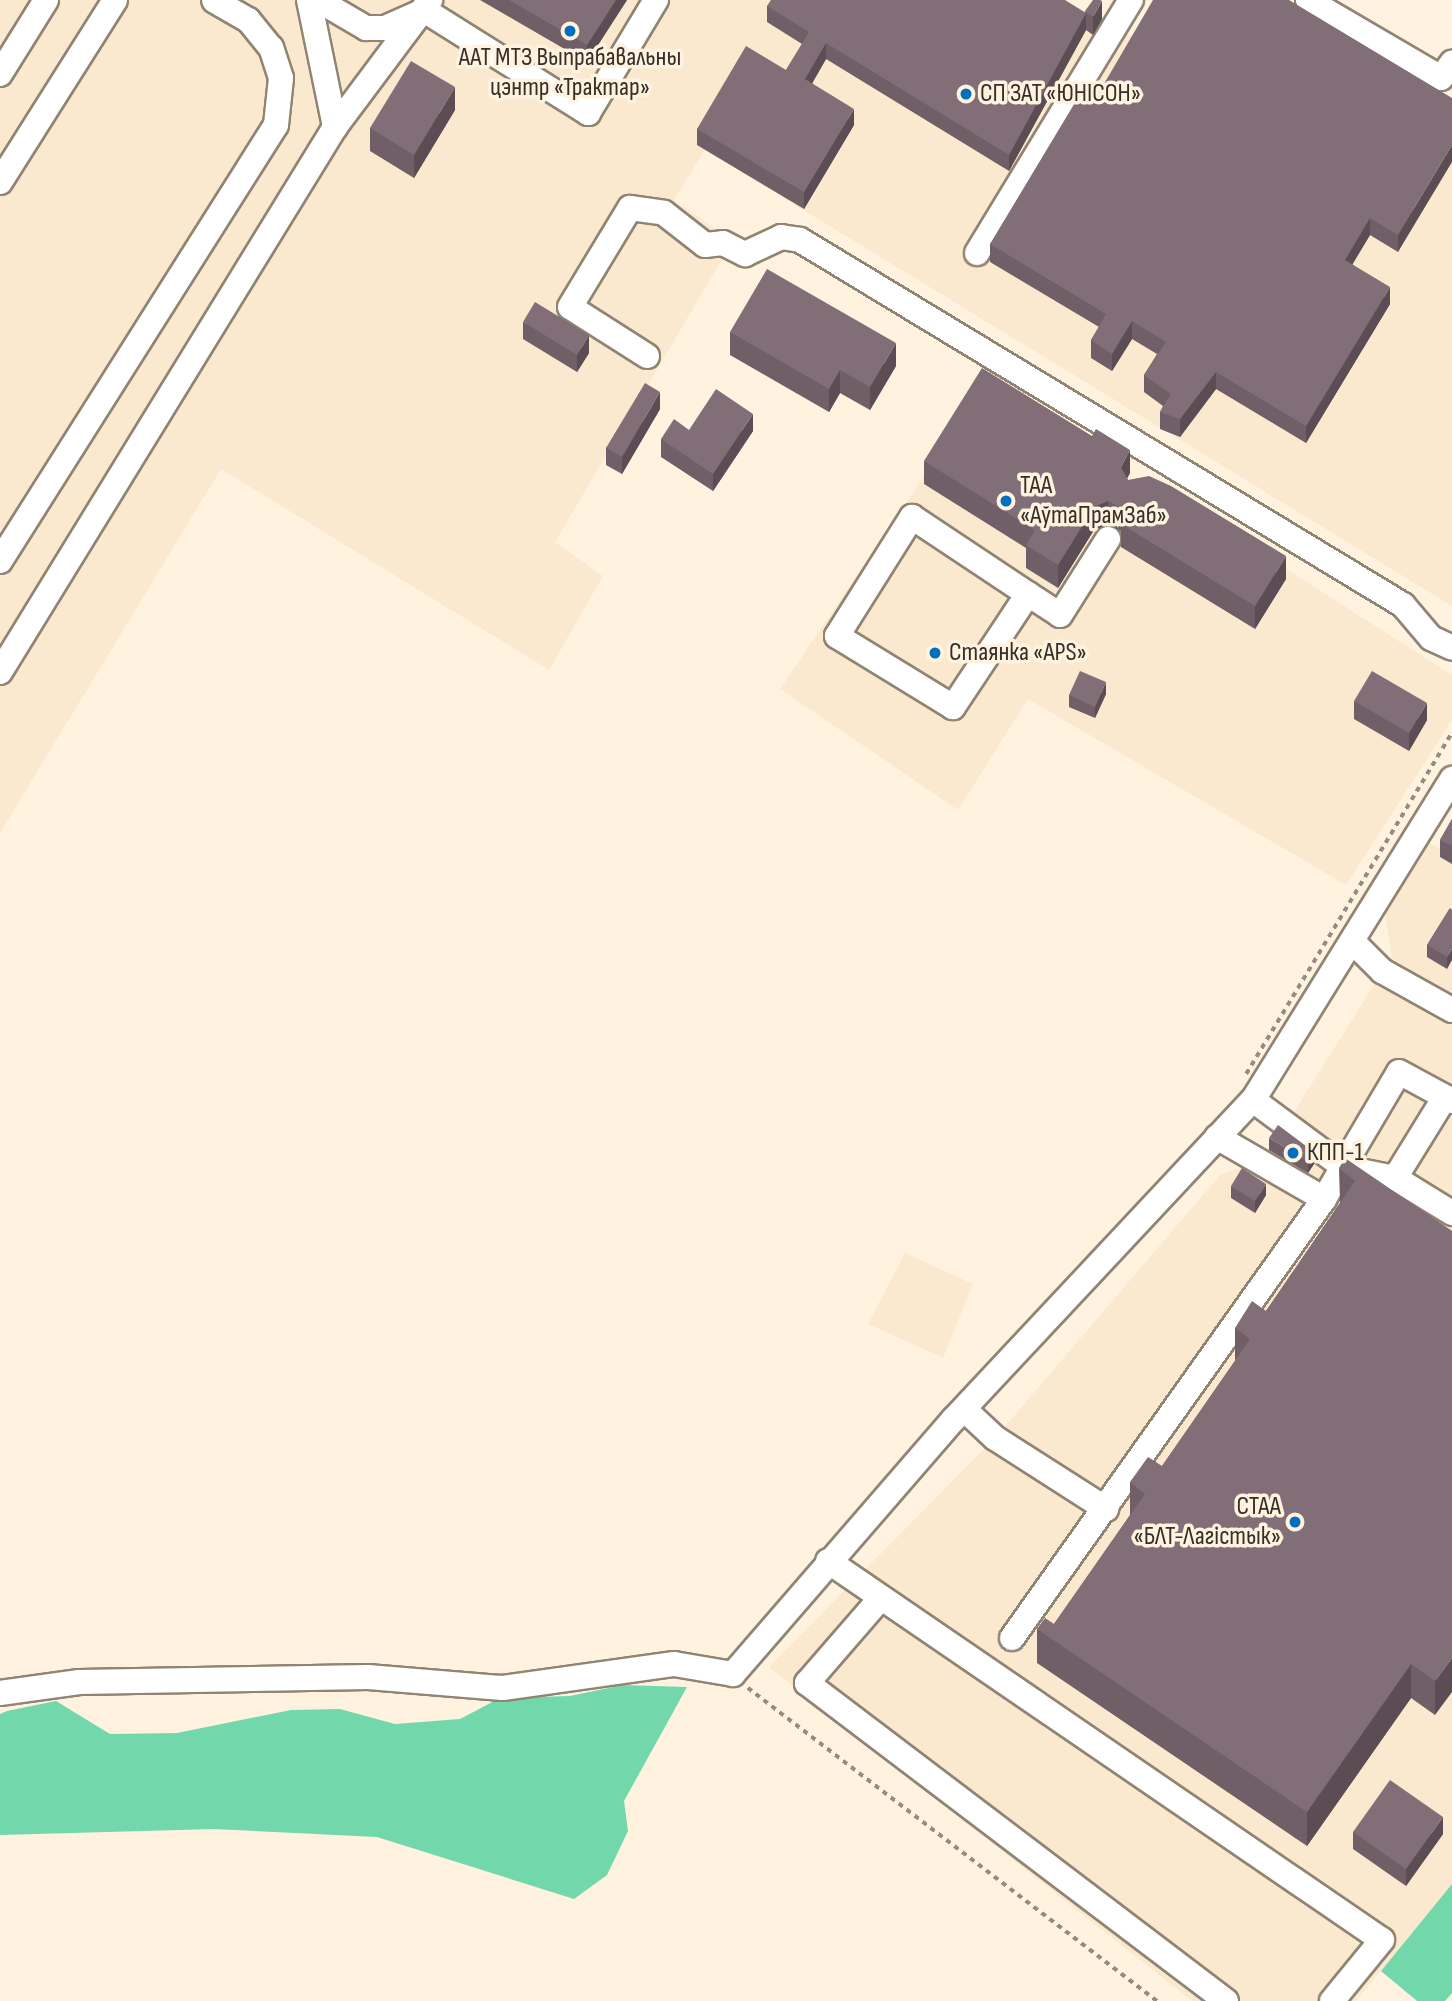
<!DOCTYPE html>
<html>
<head>
<meta charset="utf-8">
<style>
	body { margin:0 }
	#map { position:relative; width:1452px; height:2001px; overflow:hidden; background:#fff2df; font-family:"Sofia Sans Condensed",sans-serif }
	div>[style] { position:absolute }
	[style*='--x'] { left:calc(var(--x)*1px); top:calc(var(--y)*1px); width:calc(var(--w)*1px); rotate:calc(var(--a)*1deg) }
	.built>* { inset:0; background:#fbe9cf }
	.forest>* { inset:0; background:#72d8ac }
	.path>* { height:3.5px; margin-top:-1.75px; transform-origin:0; background:repeating-linear-gradient(90deg,#958c7f 0 5px,transparent 0 10px) }
	.roads { filter:drop-shadow(2px 0 #908473) drop-shadow(-2px 0 #908473) drop-shadow(0 2px #908473) drop-shadow(0 -2px #908473) }
	.minor>* { height:24px; margin:-12px; padding:0 12px; transform-origin:12px; border-radius:12px; background:#fff }
	.wall>* { inset:0; background:#705f66 }
	.shaded-wall>* { inset:0; background:#5b4d53 }
	.building>* { inset:0; background:#826e77 }
	.dots>* { width:19px; height:19px; translate:-50% -50%; box-sizing:border-box; border:4px solid #fff2df; border-radius:50% }
	span { translate:-50% -50%; white-space:nowrap; text-align:center; line-height:1.15; -webkit-text-stroke:7px #fff2df; paint-order:stroke }
	.poi-label { font-size:26px; color:#342f28 }
	.left { translate:0 -50%; text-align:left }
	.right { translate:-100% -50%; text-align:right }
</style>
</head>
<body>
<div id="map">
	<div class="built">
		<div style="clip-path:polygon(0 0,1038px 0,1086px 29px,1096px 15px,1138px 40px,1452px 116px,1452px 606px,705px 150px,674px 200px,733px 241px,555px 542px,603px 576px,549px 670px,221px 469px,0 833px)"></div>
		<div style="clip-path:polygon(982px 391px,1130px 473px,1124px 483px,1160px 488px,1452px 675px,1452px 720px,1346px 885px,1028px 699px,958px 810px,780px 689px)"></div>
		<div style="clip-path:polygon(1452px 837px,1452px 1884px,1356px 2001px,1192px 2001px,769px 1667px,995px 1438px,1221px 1174px,1263px 1161px,1392px 956px,1384px 909px,1426px 841px,1443px 851px)"></div>
		<div style="clip-path:polygon(905px 1253px,973px 1284px,943px 1358px,868px 1324px)"></div>
	</div>
	<div class="forest">
		<div style="clip-path:polygon(623px 1685px,687px 1687px,624px 1801px,628px 1831px,607px 1875px,574px 1899px,377px 1837px,214px 1829px,0 1835px,0 1714px,7px 1711px,56px 1701px,110px 1734px,177px 1733px,291px 1710px,340px 1709px,395px 1724px,460px 1719px,500px 1698px,570px 1696px)"></div>
		<div style="clip-path:polygon(1452px 1884px,1452px 1993px,1445px 2001px,1417px 2001px,1381px 1971px)"></div>
	</div>
	<div class="path">
		<div style="--x:1246;--y:1074;--w:398;--a:-58.9"></div>
		<div style="--x:748;--y:1688;--w:515;--a:37.43"></div>
	</div>
	<div class="roads">
		<div class="minor">
			<div style="--x:309;--y:0;--w:130;--a:78.4"></div>
			<div style="--x:318;--y:0;--w:56;--a:30.3"></div>
			<div style="--x:366;--y:28;--w:19;--a:0"></div>
			<div style="--x:385;--y:28;--w:39;--a:-24"></div>
			<div style="--x:1308;--y:0;--w:154;--a:30.4"></div>
			<div style="--x:1441;--y:78;--w:19;--a:-54"></div>
			<div style="--x:424;--y:10;--w:194;--a:32.1"></div>
			<div style="--x:588;--y:113;--w:132;--a:-59"></div>
			<div style="--x:0;--y:74;--w:87;--a:-58.1"></div>
			<div style="--x:0;--y:182;--w:215;--a:-57.7"></div>
			<div style="--x:977;--y:253;--w:296;--a:-58.7"></div>
			<div style="--x:647;--y:356;--w:91;--a:-147.5"></div>
			<div style="--x:570;--y:307;--w:116;--a:-58.8"></div>
			<div style="--x:630;--y:208;--w:34;--a:8"></div>
			<div style="--x:664;--y:213;--w:52;--a:38"></div>
			<div style="--x:705;--y:245;--w:18;--a:-6"></div>
			<div style="--x:723;--y:243;--w:25;--a:27"></div>
			<div style="--x:745;--y:254;--w:40;--a:-25"></div>
			<div style="--x:781;--y:237;--w:19;--a:9"></div>
			<div style="--x:800;--y:240;--w:705;--a:31.19"></div>
			<div style="--x:1403;--y:605;--w:43;--a:49.7"></div>
			<div style="--x:1431;--y:638;--w:23;--a:25"></div>
			<div style="--x:0;--y:561;--w:516;--a:-57.67"></div>
			<div style="--x:276;--y:125;--w:47;--a:-83.9"></div>
			<div style="--x:281;--y:78;--w:32;--a:-108"></div>
			<div style="--x:271;--y:48;--w:36;--a:-129"></div>
			<div style="--x:248;--y:20;--w:39;--a:-150"></div>
			<div style="--x:1028;--y:594;--w:136;--a:123.6"></div>
			<div style="--x:953;--y:707;--w:136;--a:-148.5"></div>
			<div style="--x:837;--y:636;--w:141;--a:-57.8"></div>
			<div style="--x:912;--y:517;--w:139;--a:33.6"></div>
			<div style="--x:1028;--y:594;--w:38;--a:33"></div>
			<div style="--x:1060;--y:615;--w:90;--a:-57.7"></div>
			<div style="--x:0;--y:672;--w:640;--a:-58.42"></div>
			<div style="--x:335;--y:127;--w:159;--a:-53.2"></div>
			<div style="--x:1354;--y:943;--w:40;--a:45"></div>
			<div style="--x:1382;--y:971;--w:80;--a:29.1"></div>
			<div style="--x:1253;--y:1100;--w:114;--a:36.5"></div>
			<div style="--x:1345;--y:1168;--w:51;--a:11.3"></div>
			<div style="--x:1395;--y:1178;--w:67;--a:31.6"></div>
			<div style="--x:1217;--y:1137;--w:124;--a:30.1"></div>
			<div style="--x:1395;--y:1178;--w:95;--a:-58.3"></div>
			<div style="--x:1445;--y:1097;--w:8;--a:30"></div>
			<div style="--x:964;--y:1409;--w:42;--a:43.1"></div>
			<div style="--x:995;--y:1438;--w:132;--a:32.6"></div>
			<div style="--x:828;--y:1561;--w:671;--a:34.38"></div>
			<div style="--x:1382;--y:1940;--w:79;--a:129.3"></div>
			<div style="--x:879;--y:1600;--w:110;--a:130.9"></div>
			<div style="--x:807;--y:1683;--w:526;--a:37.2"></div>
			<div style="--x:1012;--y:1638;--w:539;--a:-54.6"></div>
			<div style="--x:1324;--y:1199;--w:147;--a:-59.4"></div>
			<div style="--x:1399;--y:1072;--w:52;--a:28.5"></div>
			<div style="--x:0;--y:1693;--w:80;--a:-7.9"></div>
			<div style="--x:79;--y:1682;--w:289;--a:-1"></div>
			<div style="--x:368;--y:1677;--w:135;--a:4.7"></div>
			<div style="--x:503;--y:1688;--w:173;--a:-8"></div>
			<div style="--x:674;--y:1664;--w:60;--a:9.6"></div>
			<div style="--x:733;--y:1674;--w:337;--a:-49.1"></div>
			<div style="--x:954;--y:1419;--w:437;--a:-46.9"></div>
			<div style="--x:1253;--y:1100;--w:378;--a:-58.2"></div>
		</div>
	</div>
	<div class="wall">
		<div style="clip-path:polygon(480px 0,627px 0,587px 62px)"></div>
		<div style="clip-path:polygon(767px 6px,1085px 12px,1085px 11px,1102px 19px,1093px 35px,1086px 30px,1009px 171px,826px 59px,812px 83px,854px 125px,804px 209px,697px 145px,697px 129px,786px 70px,802px 44px,767px 22px)"></div>
		<div style="clip-path:polygon(1101px 89px,1452px 98px,1398px 252px,1370px 235px,1352px 264px,1390px 304px,1306px 443px,1216px 389px,1180px 437px,1160px 429px,1160px 412px,1163px 406px,1144px 392px,1144px 375px,1157px 354px,1132px 339px,1112px 371px,1091px 358px,1091px 340px,1099px 327px,990px 262px,990px 244px)"></div>
		<div style="clip-path:polygon(455px 110px,414px 178px,370px 151px,370px 128px)"></div>
		<div style="clip-path:polygon(523px 322px,589px 353px,577px 372px,523px 339px)"></div>
		<div style="clip-path:polygon(730px 332px,896px 366px,870px 410px,840px 393px,829px 412px,730px 355px)"></div>
		<div style="clip-path:polygon(660px 409px,622px 474px,606px 465px,606px 448px)"></div>
		<div style="clip-path:polygon(689px 430px,753px 431px,713px 491px,661px 457px,661px 439px)"></div>
		<div style="clip-path:polygon(924px 461px,1130px 473px,1127px 478px,1128px 480px,1286px 579px,1255px 629px,1121px 547px,1121px 531px,1108px 524px,1094px 530px,1058px 588px,1026px 568px,1026px 548px,924px 484px)"></div>
		<div style="clip-path:polygon(1106px 694px,1095px 718px,1069px 707px,1069px 695px)"></div>
		<div style="clip-path:polygon(1354px 701px,1427px 720px,1409px 751px,1354px 719px)"></div>
		<div style="clip-path:polygon(1452px 819px,1452px 864px,1440px 857px,1440px 840px)"></div>
		<div style="clip-path:polygon(1450px 908px,1447px 969px,1427px 957px,1427px 945px)"></div>
		<div style="clip-path:polygon(1269px 1138px,1314px 1164px,1308px 1173px,1269px 1150px)"></div>
		<div style="clip-path:polygon(1339px 1168px,1452px 1231px,1435px 1715px,1411px 1698px,1307px 1846px,1037px 1663px,1037px 1629px,1054px 1624px,1130px 1515px,1130px 1482px,1162px 1466px,1235px 1361px,1235px 1328px,1266px 1311px,1340px 1203px)"></div>
		<div style="clip-path:polygon(1231px 1186px,1266px 1195px,1255px 1213px,1231px 1198px)"></div>
		<div style="clip-path:polygon(1353px 1832px,1443px 1834px,1406px 1886px,1353px 1849px)"></div>
	</div>
	<div class="shaded-wall">
		<div style="clip-path:polygon(616px 0,627px 0,587px 62px,587px 45px)"></div>
		<div style="clip-path:polygon(1102px 1px,1102px 19px,1093px 35px,1093px 17px)"></div>
		<div style="clip-path:polygon(1086px 13px,1086px 30px,1009px 171px,1009px 155px)"></div>
		<div style="clip-path:polygon(826px 43px,826px 59px,805px 96px,805px 79px)"></div>
		<div style="clip-path:polygon(455px 87px,455px 110px,414px 178px,414px 155px)"></div>
		<div style="clip-path:polygon(854px 109px,854px 125px,804px 209px,804px 192px)"></div>
		<div style="clip-path:polygon(1452px 145px,1452px 162px,1398px 252px,1398px 235px)"></div>
		<div style="clip-path:polygon(1370px 218px,1370px 235px,1345px 277px,1345px 260px)"></div>
		<div style="clip-path:polygon(1390px 287px,1390px 304px,1306px 443px,1306px 426px)"></div>
		<div style="clip-path:polygon(1132px 321px,1132px 339px,1112px 371px,1112px 354px)"></div>
		<div style="clip-path:polygon(589px 335px,589px 353px,577px 372px,577px 355px)"></div>
		<div style="clip-path:polygon(896px 343px,896px 366px,870px 410px,870px 387px)"></div>
		<div style="clip-path:polygon(840px 370px,840px 393px,829px 412px,829px 389px)"></div>
		<div style="clip-path:polygon(1216px 372px,1216px 389px,1180px 437px,1180px 419px)"></div>
		<div style="clip-path:polygon(660px 392px,660px 409px,622px 474px,622px 457px)"></div>
		<div style="clip-path:polygon(753px 414px,753px 431px,713px 491px,713px 474px)"></div>
		<div style="clip-path:polygon(1130px 450px,1130px 473px,1121px 490px,1121px 467px)"></div>
		<div style="clip-path:polygon(1108px 501px,1108px 524px,1094px 530px,1058px 588px,1058px 565px,1094px 507px)"></div>
		<div style="clip-path:polygon(1286px 556px,1286px 579px,1255px 629px,1255px 606px)"></div>
		<div style="clip-path:polygon(1106px 682px,1106px 694px,1095px 718px,1095px 707px)"></div>
		<div style="clip-path:polygon(1427px 703px,1427px 720px,1409px 751px,1409px 733px)"></div>
		<div style="clip-path:polygon(1452px 949px,1452px 960px,1447px 969px,1447px 957px)"></div>
		<div style="clip-path:polygon(1314px 1152px,1314px 1164px,1308px 1173px,1308px 1161px)"></div>
		<div style="clip-path:polygon(1266px 1184px,1266px 1195px,1255px 1213px,1255px 1201px)"></div>
		<div style="clip-path:polygon(1452px 1658px,1452px 1692px,1435px 1715px,1435px 1681px)"></div>
		<div style="clip-path:polygon(1411px 1664px,1411px 1698px,1307px 1846px,1307px 1812px)"></div>
		<div style="clip-path:polygon(1443px 1817px,1443px 1834px,1406px 1886px,1406px 1869px)"></div>
	</div>
	<div class="building">
		<div style="clip-path:polygon(509px 0,616px 0,587px 45px)"></div>
		<div style="clip-path:polygon(771px 0,1065px 0,1086px 13px,1009px 155px,826px 43px,805px 79px,854px 109px,804px 192px,697px 129px,746px 46px,786px 70px,809px 32px,767px 6px)"></div>
		<div style="clip-path:polygon(1093px 0,1100px 0,1102px 1px,1093px 17px,1085px 11px)"></div>
		<div style="clip-path:polygon(1153px 0,1289px 0,1452px 98px,1452px 145px,1398px 235px,1370px 218px,1345px 260px,1390px 287px,1306px 426px,1216px 372px,1180px 419px,1160px 412px,1171px 394px,1144px 375px,1166px 342px,1132px 321px,1112px 354px,1091px 340px,1106px 314px,990px 244px,1088px 81px,1101px 89px)"></div>
		<div style="clip-path:polygon(411px 61px,455px 87px,414px 155px,370px 128px)"></div>
		<div style="clip-path:polygon(767px 269px,896px 343px,870px 387px,840px 370px,829px 389px,730px 332px)"></div>
		<div style="clip-path:polygon(535px 302px,589px 335px,577px 355px,523px 322px)"></div>
		<div style="clip-path:polygon(982px 368px,1092px 436px,1096px 429px,1130px 450px,1121px 467px,1128px 480px,1149px 476px,1171px 486px,1286px 556px,1255px 606px,1121px 524px,1121px 508px,1108px 501px,1094px 507px,1058px 565px,1026px 545px,1035px 530px,924px 461px)"></div>
		<div style="clip-path:polygon(645px 383px,660px 392px,622px 457px,606px 448px)"></div>
		<div style="clip-path:polygon(716px 389px,753px 414px,713px 474px,661px 439px,674px 419px,689px 430px)"></div>
		<div style="clip-path:polygon(1080px 671px,1106px 682px,1095px 707px,1069px 695px)"></div>
		<div style="clip-path:polygon(1372px 671px,1427px 703px,1409px 733px,1354px 701px)"></div>
		<div style="clip-path:polygon(1452px 819px,1452px 846px,1440px 840px)"></div>
		<div style="clip-path:polygon(1450px 908px,1452px 910px,1452px 949px,1447px 957px,1427px 945px)"></div>
		<div style="clip-path:polygon(1278px 1125px,1314px 1152px,1308px 1161px,1269px 1138px)"></div>
		<div style="clip-path:polygon(1345px 1158px,1452px 1231px,1452px 1658px,1435px 1681px,1411px 1664px,1307px 1812px,1037px 1629px,1045px 1618px,1054px 1624px,1145px 1494px,1130px 1482px,1148px 1457px,1162px 1466px,1250px 1339px,1235px 1328px,1252px 1301px,1266px 1311px,1355px 1181px,1339px 1168px)"></div>
		<div style="clip-path:polygon(1242px 1168px,1266px 1184px,1255px 1201px,1231px 1186px)"></div>
		<div style="clip-path:polygon(1390px 1780px,1443px 1817px,1406px 1869px,1353px 1832px)"></div>
	</div>
	<div class="dots">
		<div style="left:570px;top:31px;background:#036eba"></div>
		<div style="left:966px;top:94px;background:#036eba"></div>
		<div style="left:1006px;top:501px;background:#036eba"></div>
		<div style="left:935px;top:653px;background:#036eba"></div>
		<div style="left:1293px;top:1153px;background:#036eba"></div>
		<div style="left:1295px;top:1522px;background:#036eba"></div>
	</div>
	<div class="poi-label">
		<span style="left:570px;top:73px">ААТ МТЗ Выпрабавальны<br>цэнтр «Трактар»</span>
		<span class="left" style="left:980px;top:94px">СП ЗАТ «ЮНІСОН»</span>
		<span class="left" style="left:1020px;top:501px">ТАА<br>«АўтаПрамЗаб»</span>
		<span class="left" style="left:949px;top:653px">Стаянка «APS»</span>
		<span class="left" style="left:1307px;top:1153px">КПП-1</span>
		<span class="right" style="left:1281px;top:1522px">СТАА<br>«БЛТ-Лагістык»</span>
	</div>
</div>
</body>
</html>
